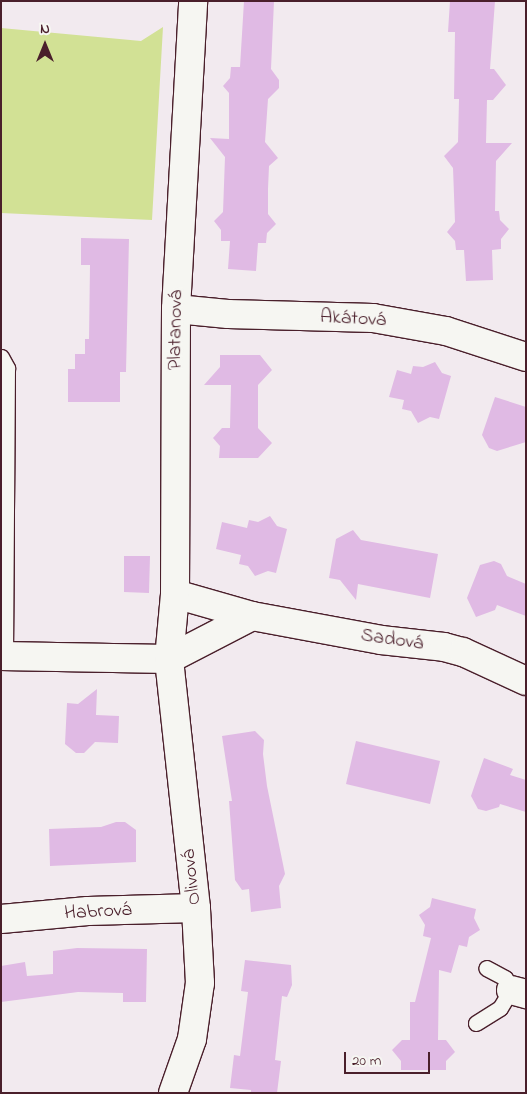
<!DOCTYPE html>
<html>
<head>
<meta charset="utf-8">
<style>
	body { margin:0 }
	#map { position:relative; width:527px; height:1094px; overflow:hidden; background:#f2eaef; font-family:"Indie Flower",sans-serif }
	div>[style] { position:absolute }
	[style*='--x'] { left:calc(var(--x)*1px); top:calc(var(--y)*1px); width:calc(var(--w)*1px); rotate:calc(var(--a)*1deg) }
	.green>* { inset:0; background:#d2e195 }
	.building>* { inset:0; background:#e0bae4 }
	.roads { filter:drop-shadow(1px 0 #4a1f2b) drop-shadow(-1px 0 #4a1f2b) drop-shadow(0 1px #4a1f2b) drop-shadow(0 -1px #4a1f2b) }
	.lane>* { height:15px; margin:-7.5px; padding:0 7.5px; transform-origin:7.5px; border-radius:7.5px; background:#f6f6f2 }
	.street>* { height:28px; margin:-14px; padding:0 14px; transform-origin:14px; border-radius:14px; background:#f6f6f2 }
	span { translate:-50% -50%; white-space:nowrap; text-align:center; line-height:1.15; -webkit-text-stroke:4.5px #f6f6f2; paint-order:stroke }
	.street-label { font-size:20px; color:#4a1f2b }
	.frame { position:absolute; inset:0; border:2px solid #4a1f2b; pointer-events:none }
	.north { position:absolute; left:20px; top:20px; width:50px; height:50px; -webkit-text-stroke:4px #f6f6f2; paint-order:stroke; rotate:0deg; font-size:14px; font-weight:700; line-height:20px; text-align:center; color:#4a1f2b }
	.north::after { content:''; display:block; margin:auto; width:18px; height:22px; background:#4a1f2b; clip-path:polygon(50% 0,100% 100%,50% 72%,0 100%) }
	.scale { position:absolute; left:344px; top:1052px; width:86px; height:22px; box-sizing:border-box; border:2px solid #4a1f2b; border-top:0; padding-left:6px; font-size:15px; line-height:18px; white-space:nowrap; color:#4a1f2b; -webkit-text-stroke:4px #f6f6f2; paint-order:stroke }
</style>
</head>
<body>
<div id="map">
	<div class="green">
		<div style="clip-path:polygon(163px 27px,152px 220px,1px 213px,1px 28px,141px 41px)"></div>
	</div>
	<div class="building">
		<div style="clip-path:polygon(244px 1px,274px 1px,271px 69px,279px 80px,279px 88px,268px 99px,265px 142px,278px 158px,269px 166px,268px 189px,268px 214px,276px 224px,267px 233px,266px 243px,258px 243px,256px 271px,228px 269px,230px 241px,221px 241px,221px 230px,214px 221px,223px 212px,225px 157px,210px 138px,229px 139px,229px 93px,223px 86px,230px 78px,231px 67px,240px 67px)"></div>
		<div style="clip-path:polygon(450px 1px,495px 1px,490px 69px,494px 69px,506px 85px,493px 100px,487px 100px,486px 143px,512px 143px,496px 161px,495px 211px,499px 211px,500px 220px,509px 229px,501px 239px,501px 249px,492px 250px,493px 280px,466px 281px,464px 250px,456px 250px,455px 241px,447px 232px,455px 222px,453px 168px,444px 156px,458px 142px,459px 99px,454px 99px,455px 32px,448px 32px)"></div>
		<div style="clip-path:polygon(81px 238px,129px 239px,126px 372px,120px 372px,120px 402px,68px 402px,68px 369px,75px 369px,75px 354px,85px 354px,85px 339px,89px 339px,90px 265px,81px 265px)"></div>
		<div style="clip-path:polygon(220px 355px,260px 355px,272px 370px,258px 385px,258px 428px,272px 443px,258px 458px,219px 458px,220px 446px,213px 438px,222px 428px,230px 428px,231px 385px,204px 385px,220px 367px)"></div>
		<div style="clip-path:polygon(435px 362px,442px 373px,451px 376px,439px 419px,430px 417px,418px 423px,411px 411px,402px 409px,404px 400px,389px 397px,397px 370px,411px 374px,413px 366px,423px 367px)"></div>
		<div style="clip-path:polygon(495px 397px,526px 407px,526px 442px,497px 451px,489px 448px,482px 435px)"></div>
		<div style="clip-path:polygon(270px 516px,277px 526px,287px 529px,276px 573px,268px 571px,255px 576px,248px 566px,239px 564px,241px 555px,216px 549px,222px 522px,247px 528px,249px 520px,258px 522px)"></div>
		<div style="clip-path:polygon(353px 530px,361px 540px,438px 554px,430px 598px,358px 584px,356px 600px,340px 580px,329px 578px,336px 539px)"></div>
		<div style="clip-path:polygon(124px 556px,150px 556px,149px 593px,124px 592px)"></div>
		<div style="clip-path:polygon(494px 561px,501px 564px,507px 576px,526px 584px,526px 616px,497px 605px,495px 610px,476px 617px,467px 598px,480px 565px)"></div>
		<div style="clip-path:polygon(97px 689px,96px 715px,119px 716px,118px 743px,95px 742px,84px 753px,76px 753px,65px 744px,67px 703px,78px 704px)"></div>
		<div style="clip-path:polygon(255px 731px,264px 740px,263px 754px,267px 786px,285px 874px,279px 886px,281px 908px,251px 912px,249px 889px,242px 890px,235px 880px,229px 801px,232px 801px,222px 736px)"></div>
		<div style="clip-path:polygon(356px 741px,440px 761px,430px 804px,346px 784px)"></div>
		<div style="clip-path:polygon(484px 758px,513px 769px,510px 775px,526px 780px,526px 812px,500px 804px,499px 807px,486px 811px,478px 809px,471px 796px)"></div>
		<div style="clip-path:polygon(116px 822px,125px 822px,136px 830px,136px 862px,50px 866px,49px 829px,101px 827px)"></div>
		<div style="clip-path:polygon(432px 898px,476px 909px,474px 918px,480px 930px,469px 937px,467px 947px,459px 945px,451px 973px,439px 970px,438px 1040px,446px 1040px,455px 1052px,446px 1061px,446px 1070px,401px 1070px,401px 1061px,392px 1050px,402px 1040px,410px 1040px,410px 1002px,415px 1002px,431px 938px,423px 936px,425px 925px,419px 915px,430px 907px)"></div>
		<div style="clip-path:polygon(77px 948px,147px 949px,146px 1002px,123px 1002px,123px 993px,78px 992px,1px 1002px,1px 966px,25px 962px,27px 976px,53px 974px,53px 951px)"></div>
		<div style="clip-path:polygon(245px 960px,291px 965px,292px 985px,287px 997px,282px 996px,275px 1060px,281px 1061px,277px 1093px,251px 1093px,251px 1090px,230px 1088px,234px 1055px,240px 1056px,248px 992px,241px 991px)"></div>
	</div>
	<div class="roads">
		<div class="lane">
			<div style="--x:1;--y:357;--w:13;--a:61"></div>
			<div style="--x:7;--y:368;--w:288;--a:90.4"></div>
			<div style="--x:476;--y:1023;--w:28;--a:-32"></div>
			<div style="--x:500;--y:1008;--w:21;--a:-59"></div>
			<div style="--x:511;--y:990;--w:13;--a:-117"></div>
			<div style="--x:505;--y:978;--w:21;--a:-152"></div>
		</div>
		<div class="street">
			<div style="--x:176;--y:309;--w:52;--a:5.5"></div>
			<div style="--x:228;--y:314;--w:145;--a:1.6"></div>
			<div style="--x:373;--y:318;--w:74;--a:10.1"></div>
			<div style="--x:446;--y:331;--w:84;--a:18"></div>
			<div style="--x:175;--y:594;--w:80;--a:15.9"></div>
			<div style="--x:252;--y:616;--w:131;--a:10.5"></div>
			<div style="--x:381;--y:640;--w:63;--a:6.3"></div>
			<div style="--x:444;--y:647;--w:20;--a:15"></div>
			<div style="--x:463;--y:652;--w:69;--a:24.7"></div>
			<div style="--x:1;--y:656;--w:168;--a:1"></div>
			<div style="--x:169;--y:659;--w:93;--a:-27.4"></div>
			<div style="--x:1;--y:919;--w:87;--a:-5.3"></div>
			<div style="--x:88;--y:911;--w:108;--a:-1.6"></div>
			<div style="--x:511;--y:990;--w:16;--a:15"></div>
			<div style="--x:173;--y:1093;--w:57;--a:-70.6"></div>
			<div style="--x:192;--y:1039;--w:57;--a:-81.9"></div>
			<div style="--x:200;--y:983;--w:75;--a:-93.1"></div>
			<div style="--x:196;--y:908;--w:250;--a:-96.2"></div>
			<div style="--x:169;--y:659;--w:65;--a:-84.7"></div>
			<div style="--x:175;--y:594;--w:285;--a:-89.8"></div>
			<div style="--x:176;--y:309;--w:308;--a:-86.8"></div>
		</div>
	</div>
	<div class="street-label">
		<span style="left:353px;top:319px;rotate:3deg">Akátová</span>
		<span style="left:176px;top:330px;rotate:-89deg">Platanová</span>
		<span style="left:392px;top:640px;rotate:8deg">Sadová</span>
		<span style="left:192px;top:877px;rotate:-96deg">Olivová</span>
		<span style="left:98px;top:912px;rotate:-3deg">Habrová</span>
	</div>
	<div class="frame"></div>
	<div class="north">N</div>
	<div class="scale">20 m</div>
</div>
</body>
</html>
